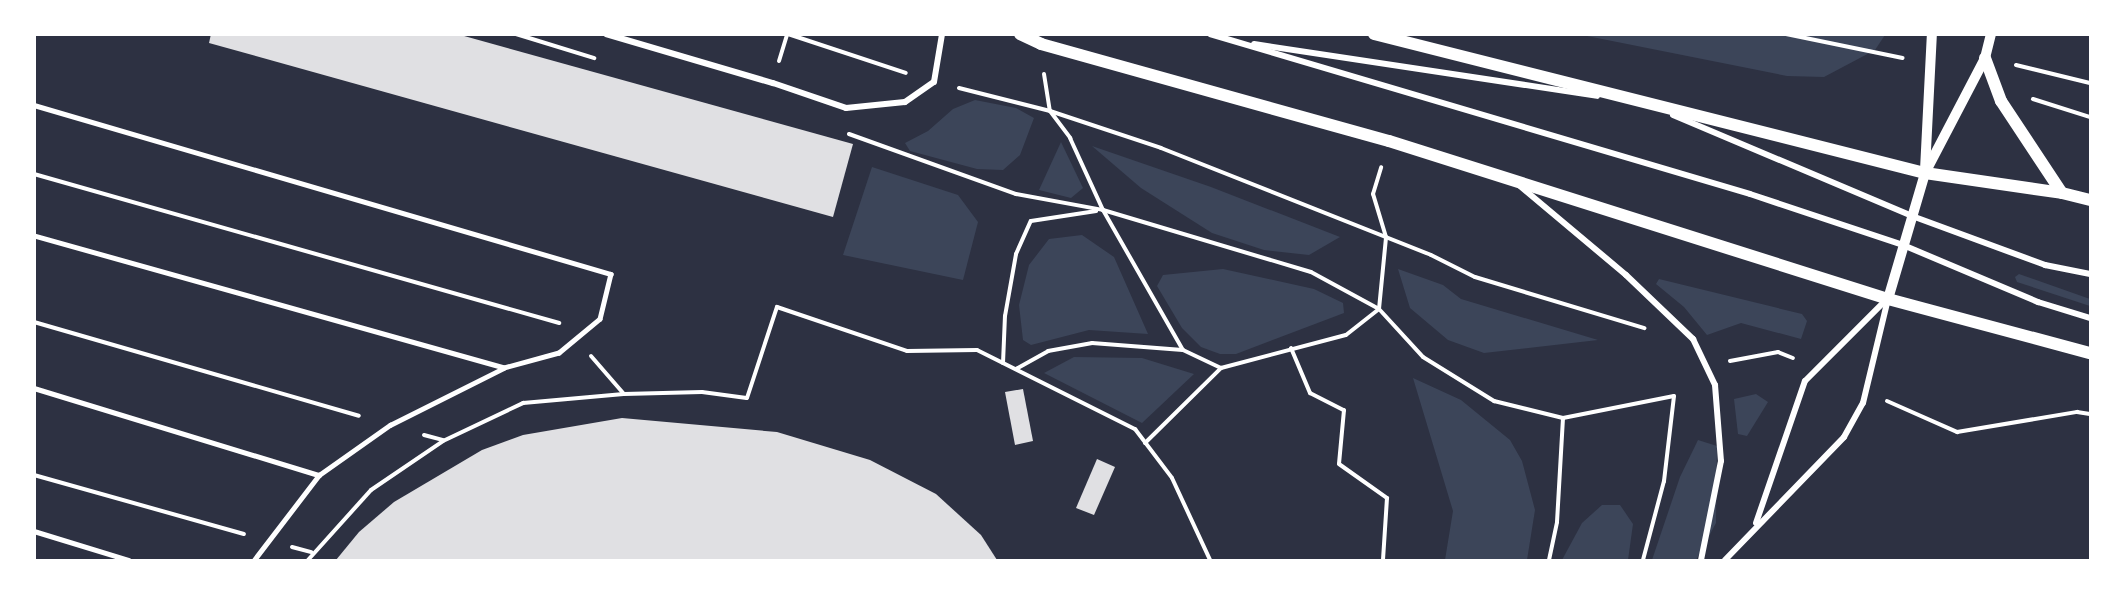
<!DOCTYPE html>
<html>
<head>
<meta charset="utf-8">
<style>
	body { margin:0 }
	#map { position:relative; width:2125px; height:595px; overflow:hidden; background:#2d3142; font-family:"DejaVu Sans",sans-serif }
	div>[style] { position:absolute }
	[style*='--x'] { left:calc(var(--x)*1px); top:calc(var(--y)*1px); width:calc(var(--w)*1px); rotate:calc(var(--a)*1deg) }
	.green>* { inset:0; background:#3c4559 }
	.building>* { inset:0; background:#e0e0e3 }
	.path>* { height:4px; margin:-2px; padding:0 2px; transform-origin:2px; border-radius:2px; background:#fff }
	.service>* { height:4.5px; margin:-2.25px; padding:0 2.25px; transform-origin:2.25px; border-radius:2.25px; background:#fff }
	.minor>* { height:6px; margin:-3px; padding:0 3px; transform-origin:3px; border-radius:3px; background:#fff }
	.tertiary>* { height:10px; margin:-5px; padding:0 5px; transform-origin:5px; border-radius:5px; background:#fff }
	.secondary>* { height:12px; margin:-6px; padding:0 6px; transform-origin:6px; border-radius:6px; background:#fff }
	span { translate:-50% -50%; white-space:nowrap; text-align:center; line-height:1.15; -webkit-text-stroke:5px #fff; paint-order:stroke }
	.frame { position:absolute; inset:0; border:36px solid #fff; pointer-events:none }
</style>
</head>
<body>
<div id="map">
	<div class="green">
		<div style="clip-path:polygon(1582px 35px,1885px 35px,1875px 50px,1824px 77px,1787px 76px)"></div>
		<div style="clip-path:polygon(975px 100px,1016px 108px,1034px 118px,1020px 155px,1003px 170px,977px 169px,910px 151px,905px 143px,928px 131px,953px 109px)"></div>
		<div style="clip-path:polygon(1061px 142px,1083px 188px,1071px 198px,1039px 190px)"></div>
		<div style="clip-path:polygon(1092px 146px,1211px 187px,1340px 237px,1309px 255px,1264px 250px,1212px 233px,1141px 188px)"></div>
		<div style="clip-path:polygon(872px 167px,958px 195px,978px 222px,963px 280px,843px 255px)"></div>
		<div style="clip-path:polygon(1082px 235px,1114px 257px,1148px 334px,1089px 330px,1031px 345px,1023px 340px,1019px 305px,1029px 265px,1049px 239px)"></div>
		<div style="clip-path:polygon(1223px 269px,1314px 289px,1343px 303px,1344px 313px,1236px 354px,1220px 354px,1201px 347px,1182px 328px,1157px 286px,1163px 275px)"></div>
		<div style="clip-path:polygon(1398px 269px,1443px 285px,1461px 299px,1598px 340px,1484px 353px,1448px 340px,1410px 308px)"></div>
		<div style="clip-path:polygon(2019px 274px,2090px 299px,2090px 306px,2017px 282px,2015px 277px)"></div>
		<div style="clip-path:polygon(1659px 279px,1802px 314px,1807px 321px,1801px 339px,1741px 323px,1707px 335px,1684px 307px,1656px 284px)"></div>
		<div style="clip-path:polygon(1074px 357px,1142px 358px,1194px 374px,1142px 423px,1044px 373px)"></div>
		<div style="clip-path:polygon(1413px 378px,1461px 400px,1510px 440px,1522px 461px,1535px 510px,1527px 560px,1445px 560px,1453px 511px)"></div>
		<div style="clip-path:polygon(1756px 394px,1768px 402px,1747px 436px,1738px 434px,1734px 399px)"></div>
		<div style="clip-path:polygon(1698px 440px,1717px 446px,1716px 523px,1696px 560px,1652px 560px,1680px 477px)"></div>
		<div style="clip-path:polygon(1602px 505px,1620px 505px,1633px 524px,1628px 560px,1562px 560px,1582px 523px)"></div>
	</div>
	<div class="building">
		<div style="clip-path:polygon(211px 34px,457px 34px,853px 144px,833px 217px,209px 43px)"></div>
		<div style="clip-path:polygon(1023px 389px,1033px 441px,1015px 445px,1005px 392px)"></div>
		<div style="clip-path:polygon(622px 418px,777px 432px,870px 460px,936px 494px,981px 535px,997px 560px,336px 560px,359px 532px,394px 502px,482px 450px,523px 435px)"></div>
		<div style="clip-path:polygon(1097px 459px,1115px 467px,1094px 515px,1076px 508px)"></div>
	</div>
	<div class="path">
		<div style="--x:516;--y:34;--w:82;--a:17.1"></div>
		<div style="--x:788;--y:34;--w:124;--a:18.3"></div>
		<div style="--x:1786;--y:34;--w:119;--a:11.6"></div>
		<div style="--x:779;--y:61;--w:28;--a:-73"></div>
		<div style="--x:2016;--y:65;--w:76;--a:13.7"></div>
		<div style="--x:1044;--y:74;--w:37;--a:81"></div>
		<div style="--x:1050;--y:111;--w:34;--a:53"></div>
		<div style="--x:1070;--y:138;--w:79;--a:65.4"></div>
		<div style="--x:1103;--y:210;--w:161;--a:60.3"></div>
		<div style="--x:1183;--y:350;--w:42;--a:25.3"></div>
		<div style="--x:1221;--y:368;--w:129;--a:-14.8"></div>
		<div style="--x:1346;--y:335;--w:42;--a:-38.2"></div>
		<div style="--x:1379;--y:309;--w:72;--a:-84.4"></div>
		<div style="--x:1386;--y:237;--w:45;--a:-106.8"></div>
		<div style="--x:1373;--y:194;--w:28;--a:-73"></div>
		<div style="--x:959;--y:88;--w:94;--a:14.2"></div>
		<div style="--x:1050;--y:111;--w:117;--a:18.4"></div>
		<div style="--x:1161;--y:148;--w:290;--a:21.6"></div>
		<div style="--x:1431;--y:255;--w:49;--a:26.6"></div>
		<div style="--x:1475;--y:277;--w:177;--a:16.8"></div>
		<div style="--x:2033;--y:99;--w:60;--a:17.5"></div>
		<div style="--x:849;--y:134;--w:177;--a:19.8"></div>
		<div style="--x:1016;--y:194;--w:88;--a:10.4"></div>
		<div style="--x:1103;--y:210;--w:217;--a:16.6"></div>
		<div style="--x:1311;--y:272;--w:77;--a:28.6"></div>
		<div style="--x:1379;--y:309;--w:65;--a:47.5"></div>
		<div style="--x:1423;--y:357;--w:84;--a:31.8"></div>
		<div style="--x:1494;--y:401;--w:71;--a:13.8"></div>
		<div style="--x:1563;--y:418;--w:113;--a:-11.2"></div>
		<div style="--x:1674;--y:396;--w:86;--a:96.7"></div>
		<div style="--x:1664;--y:481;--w:82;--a:104.9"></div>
		<div style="--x:34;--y:174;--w:546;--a:15.84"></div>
		<div style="--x:34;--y:322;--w:338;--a:16.1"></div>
		<div style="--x:1291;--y:348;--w:49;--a:67.1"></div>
		<div style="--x:1310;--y:393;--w:38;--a:27"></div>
		<div style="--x:1344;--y:410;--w:54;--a:95.3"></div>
		<div style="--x:1339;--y:464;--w:59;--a:35.3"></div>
		<div style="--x:1387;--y:498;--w:62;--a:93.7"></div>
		<div style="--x:591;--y:356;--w:49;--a:49.1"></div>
		<div style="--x:1730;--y:361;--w:49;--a:-10.6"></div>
		<div style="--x:1778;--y:352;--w:16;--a:22"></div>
		<div style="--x:1003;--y:363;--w:47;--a:-87.6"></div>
		<div style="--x:1005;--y:316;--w:63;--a:-79.9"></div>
		<div style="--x:1016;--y:254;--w:36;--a:-66"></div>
		<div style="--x:1031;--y:221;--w:66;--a:-8.7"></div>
		<div style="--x:1016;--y:369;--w:37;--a:-29"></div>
		<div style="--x:1048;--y:351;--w:45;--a:-10.3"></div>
		<div style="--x:1092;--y:343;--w:91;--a:4.4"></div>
		<div style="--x:1887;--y:401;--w:77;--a:23.9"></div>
		<div style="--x:1957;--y:432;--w:122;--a:-9.5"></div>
		<div style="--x:2077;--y:412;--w:13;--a:9"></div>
		<div style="--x:424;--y:435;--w:20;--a:15"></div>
		<div style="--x:1145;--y:443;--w:107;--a:-44.6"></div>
		<div style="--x:34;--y:475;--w:218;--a:15.7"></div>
		<div style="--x:292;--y:547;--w:20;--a:15"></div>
		<div style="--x:308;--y:560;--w:94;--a:-48"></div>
		<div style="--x:371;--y:490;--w:87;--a:-34.2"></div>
		<div style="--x:443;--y:441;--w:89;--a:-25.4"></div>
		<div style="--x:523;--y:403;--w:101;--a:-5.1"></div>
		<div style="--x:624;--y:394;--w:78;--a:-1.5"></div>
		<div style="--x:702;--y:392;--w:45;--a:7.6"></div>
		<div style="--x:747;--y:398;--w:96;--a:-71.8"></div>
		<div style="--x:777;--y:307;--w:137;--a:18.7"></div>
		<div style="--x:907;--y:351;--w:70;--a:-0.8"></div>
		<div style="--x:977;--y:350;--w:177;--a:26.6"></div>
		<div style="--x:1135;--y:429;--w:61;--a:52.9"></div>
		<div style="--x:1172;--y:478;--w:90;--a:65.1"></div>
		<div style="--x:1549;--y:560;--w:39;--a:-78"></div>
		<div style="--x:1557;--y:522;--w:104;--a:-86.7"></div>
	</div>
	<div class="service">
		<div style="--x:34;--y:105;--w:601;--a:16.33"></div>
		<div style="--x:611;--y:274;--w:46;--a:103.7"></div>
		<div style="--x:600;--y:319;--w:53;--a:140.3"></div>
		<div style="--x:559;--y:353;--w:57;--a:164.7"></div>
		<div style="--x:504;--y:368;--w:488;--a:-164.3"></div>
		<div style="--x:34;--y:388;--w:298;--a:17"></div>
		<div style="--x:34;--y:531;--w:99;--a:17"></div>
		<div style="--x:254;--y:560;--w:107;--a:-52.6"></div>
		<div style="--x:319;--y:475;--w:87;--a:-35.2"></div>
		<div style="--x:390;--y:425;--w:127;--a:-26.6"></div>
	</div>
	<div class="minor">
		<div style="--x:606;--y:34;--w:174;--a:16.4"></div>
		<div style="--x:773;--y:83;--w:77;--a:18.9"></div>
		<div style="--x:846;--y:108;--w:59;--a:-5.8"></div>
		<div style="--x:905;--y:102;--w:35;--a:-35"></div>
		<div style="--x:934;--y:82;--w:49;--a:-80.5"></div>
		<div style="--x:1210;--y:34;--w:563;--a:16.5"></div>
		<div style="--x:1750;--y:194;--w:161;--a:18.4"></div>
		<div style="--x:1903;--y:245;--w:147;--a:22.9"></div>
		<div style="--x:2038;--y:302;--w:54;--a:17.1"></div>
		<div style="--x:1254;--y:44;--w:347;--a:8.6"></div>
		<div style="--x:1673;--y:115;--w:259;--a:22.9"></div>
		<div style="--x:1912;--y:216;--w:142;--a:20.2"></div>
		<div style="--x:2045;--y:265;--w:46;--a:11.3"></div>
		<div style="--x:1520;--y:186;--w:138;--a:40"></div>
		<div style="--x:1626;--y:275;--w:93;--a:43.7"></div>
		<div style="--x:1693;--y:339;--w:51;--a:64.4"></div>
		<div style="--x:1715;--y:385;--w:76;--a:85.5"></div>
		<div style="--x:1721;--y:461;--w:101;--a:101.4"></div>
		<div style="--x:1756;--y:523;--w:150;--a:-71"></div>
		<div style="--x:1805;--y:381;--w:116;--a:-45"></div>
		<div style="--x:1725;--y:560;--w:171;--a:-45.9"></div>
		<div style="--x:1844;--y:437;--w:39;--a:-61"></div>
		<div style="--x:1863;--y:403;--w:107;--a:-76.5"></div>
	</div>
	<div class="tertiary">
		<div style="--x:1925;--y:170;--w:136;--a:-87.1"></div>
		<div style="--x:1888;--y:299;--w:131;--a:-73.6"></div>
		<div style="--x:1925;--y:173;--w:130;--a:-62.4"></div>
		<div style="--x:1985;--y:58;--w:25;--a:-76"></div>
	</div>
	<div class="secondary">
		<div style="--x:1020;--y:34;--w:23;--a:25"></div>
		<div style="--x:1041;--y:44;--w:361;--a:15.6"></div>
		<div style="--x:1389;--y:141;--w:523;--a:17.57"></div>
		<div style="--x:1888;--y:299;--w:209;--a:15"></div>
		<div style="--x:1374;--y:34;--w:568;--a:14.16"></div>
		<div style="--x:1925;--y:173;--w:138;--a:8.3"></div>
		<div style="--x:1985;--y:58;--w:46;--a:69.6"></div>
		<div style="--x:2001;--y:101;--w:110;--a:56.5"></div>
		<div style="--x:2062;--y:193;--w:29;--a:14"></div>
	</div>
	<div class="frame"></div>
</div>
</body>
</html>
